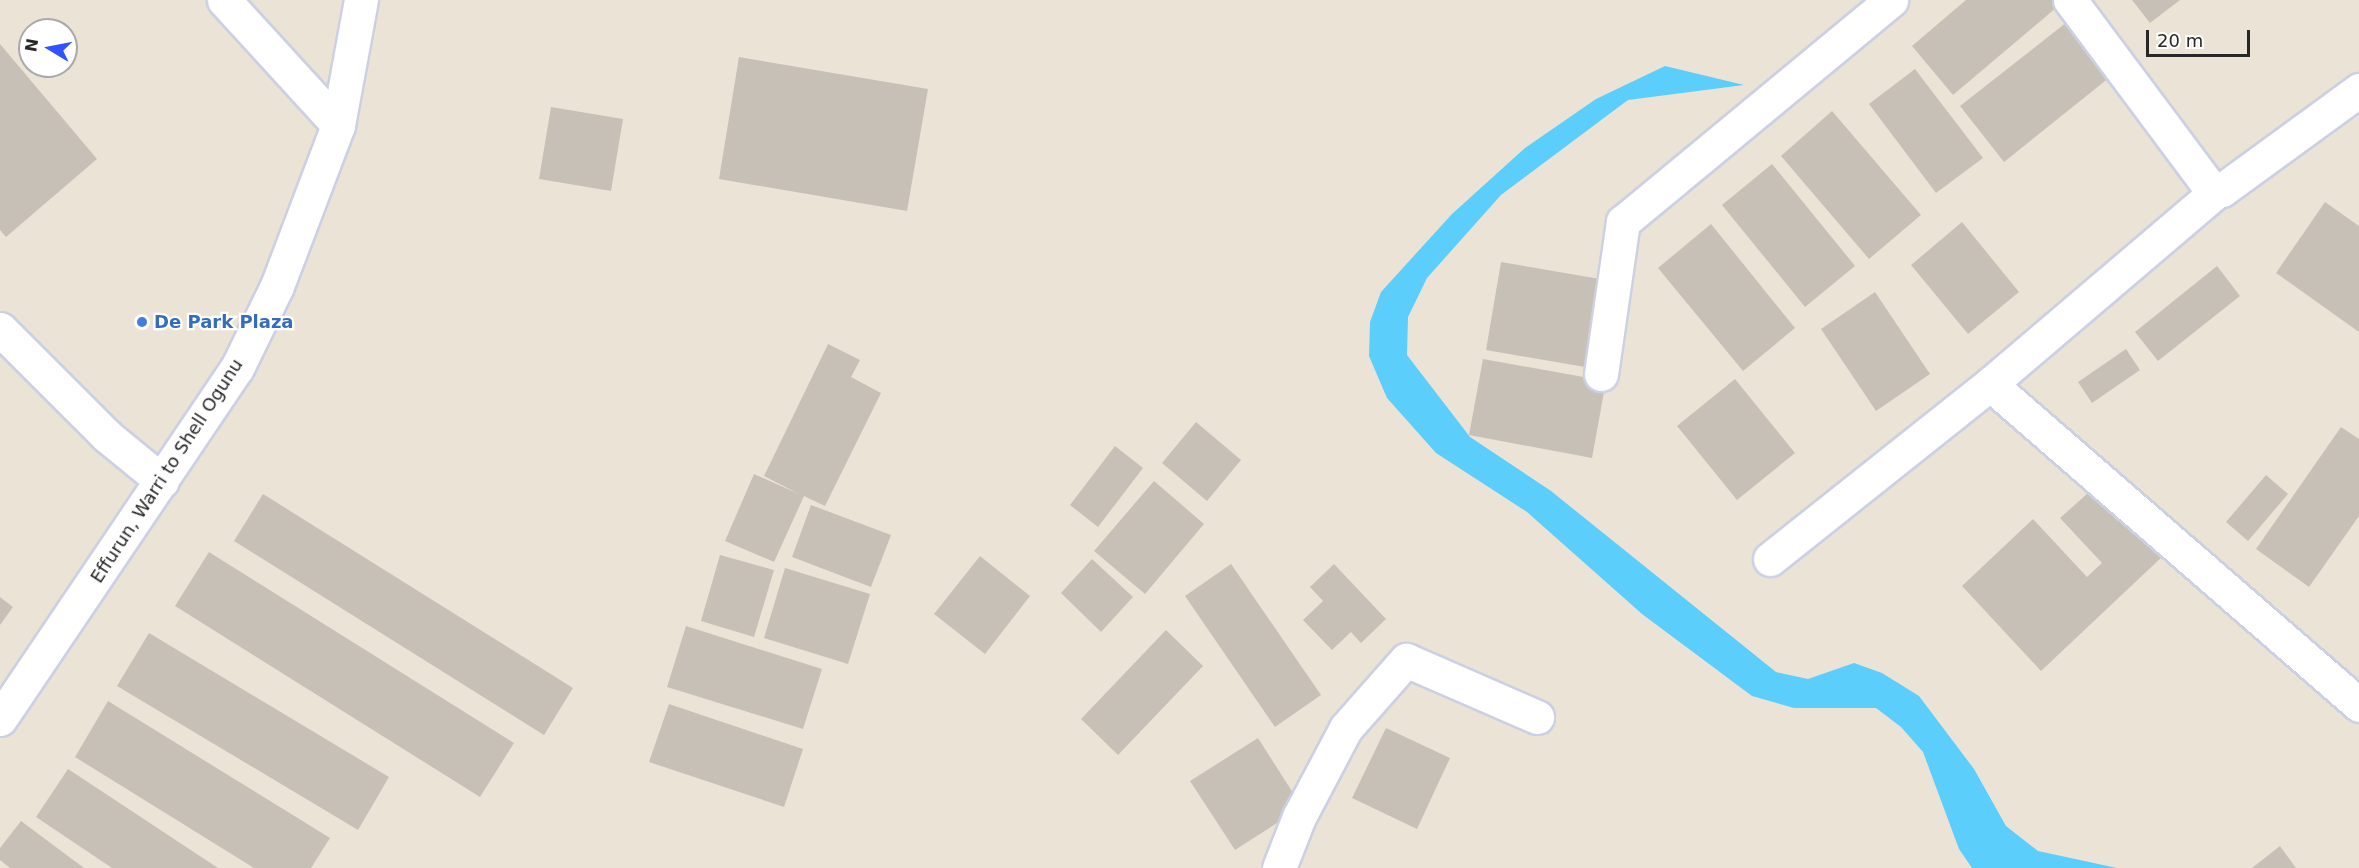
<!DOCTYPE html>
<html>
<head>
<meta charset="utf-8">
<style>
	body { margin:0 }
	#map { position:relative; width:2359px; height:868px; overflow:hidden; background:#ece3d7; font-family:"DejaVu Sans",sans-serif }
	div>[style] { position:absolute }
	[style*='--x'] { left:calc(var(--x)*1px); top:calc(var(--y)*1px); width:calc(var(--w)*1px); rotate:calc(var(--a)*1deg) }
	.water>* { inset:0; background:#5ccefb }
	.building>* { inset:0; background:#c7c0b7 }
	.roads { filter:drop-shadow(2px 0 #ccd0e3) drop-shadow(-2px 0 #ccd0e3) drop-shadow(0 2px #ccd0e3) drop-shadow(0 -2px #ccd0e3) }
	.minor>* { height:33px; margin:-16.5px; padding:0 16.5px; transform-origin:16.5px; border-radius:16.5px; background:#fff }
	.tertiary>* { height:33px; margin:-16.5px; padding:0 16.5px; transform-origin:16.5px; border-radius:16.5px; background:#fff }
	.dots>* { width:16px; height:16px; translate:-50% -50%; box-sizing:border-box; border:3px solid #fff; border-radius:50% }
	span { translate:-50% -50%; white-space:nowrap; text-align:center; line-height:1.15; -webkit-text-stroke:4.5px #fff; paint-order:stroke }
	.shop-label { font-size:18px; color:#366cbe; font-weight:700 }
	.left { translate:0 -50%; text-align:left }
	.street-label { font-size:18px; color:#272727 }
	.north { position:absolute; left:18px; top:18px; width:60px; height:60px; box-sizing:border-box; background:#fff; border:2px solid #a9a9a9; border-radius:50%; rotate:280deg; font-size:16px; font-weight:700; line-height:24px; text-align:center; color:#272727 }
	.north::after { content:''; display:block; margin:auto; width:21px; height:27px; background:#3153ff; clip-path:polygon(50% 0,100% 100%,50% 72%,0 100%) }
	.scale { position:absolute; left:2146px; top:30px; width:104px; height:27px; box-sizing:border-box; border:3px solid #272727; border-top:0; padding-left:8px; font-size:18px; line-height:21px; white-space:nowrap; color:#272727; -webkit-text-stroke:4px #fff; paint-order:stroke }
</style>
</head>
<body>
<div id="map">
	<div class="water">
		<div style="clip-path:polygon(1665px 66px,1744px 85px,1628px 100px,1501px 195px,1427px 278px,1408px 317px,1407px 355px,1470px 437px,1551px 491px,1776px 672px,1808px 679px,1854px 663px,1882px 673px,1919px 696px,1974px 769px,2006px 826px,2038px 851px,2117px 868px,1972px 868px,1959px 849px,1923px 752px,1901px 727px,1876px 708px,1794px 708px,1752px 696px,1642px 614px,1527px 512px,1436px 453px,1387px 398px,1369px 356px,1370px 322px,1381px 292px,1452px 214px,1525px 148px,1596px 99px)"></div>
	</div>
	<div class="building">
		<div style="clip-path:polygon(1966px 0,2062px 0,2063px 2px,1953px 95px,1912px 46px)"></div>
		<div style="clip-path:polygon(2132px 0,2180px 0,2150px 23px)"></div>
		<div style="clip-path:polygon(2067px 22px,2110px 77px,2004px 162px,1960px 106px)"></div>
		<div style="clip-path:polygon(0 44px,97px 159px,6px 237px,0 230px)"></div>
		<div style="clip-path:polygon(739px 57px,928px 89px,907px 211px,719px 179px)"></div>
		<div style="clip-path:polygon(1915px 69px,1983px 158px,1936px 193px,1869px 104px)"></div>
		<div style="clip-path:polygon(551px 107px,623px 119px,611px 191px,539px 179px)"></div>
		<div style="clip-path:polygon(1832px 111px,1921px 215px,1869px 259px,1781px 156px)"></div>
		<div style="clip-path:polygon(1772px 164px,1855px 266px,1805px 307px,1722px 205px)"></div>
		<div style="clip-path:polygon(2325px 202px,2359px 226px,2359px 332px,2276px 273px)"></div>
		<div style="clip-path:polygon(1962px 222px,2019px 292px,1968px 334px,1911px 265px)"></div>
		<div style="clip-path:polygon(1711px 224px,1795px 328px,1743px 371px,1658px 268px)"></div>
		<div style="clip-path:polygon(1501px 262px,1629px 284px,1614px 372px,1486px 350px)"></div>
		<div style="clip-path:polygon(2217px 266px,2240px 296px,2158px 361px,2135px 332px)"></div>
		<div style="clip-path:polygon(1875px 292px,1930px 374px,1876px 411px,1821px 329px)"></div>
		<div style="clip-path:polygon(828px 344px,860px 360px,851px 377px,881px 393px,825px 506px,804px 496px,774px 562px,725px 541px,754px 474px,799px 494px,764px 476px)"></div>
		<div style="clip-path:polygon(2126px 349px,2140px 370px,2092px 403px,2078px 382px)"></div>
		<div style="clip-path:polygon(1483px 359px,1606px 381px,1592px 458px,1469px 435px)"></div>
		<div style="clip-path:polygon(1735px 379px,1795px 453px,1737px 500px,1677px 426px)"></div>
		<div style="clip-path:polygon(1196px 422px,1241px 460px,1207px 501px,1162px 463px)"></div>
		<div style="clip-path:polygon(2341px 427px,2359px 439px,2359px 516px,2309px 587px,2256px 549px)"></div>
		<div style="clip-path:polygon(1115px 446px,1143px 468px,1098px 527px,1070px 505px)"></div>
		<div style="clip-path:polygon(2266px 475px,2288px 494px,2248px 541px,2226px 522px)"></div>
		<div style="clip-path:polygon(1154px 481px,1204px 524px,1145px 594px,1094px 551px)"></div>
		<div style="clip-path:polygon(2097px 485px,2163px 556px,2041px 671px,1962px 586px,2033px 519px,2087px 577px,2102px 563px,2060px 518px)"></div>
		<div style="clip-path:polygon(263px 494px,573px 688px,544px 735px,234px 541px)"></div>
		<div style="clip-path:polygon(811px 505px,891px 535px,871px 587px,792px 557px)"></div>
		<div style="clip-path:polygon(209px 552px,514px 743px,480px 797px,175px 606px)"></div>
		<div style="clip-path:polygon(720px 555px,774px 570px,754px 637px,701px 621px)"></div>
		<div style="clip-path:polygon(980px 556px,1030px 596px,985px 654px,934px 614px)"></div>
		<div style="clip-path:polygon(1092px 559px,1133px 597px,1101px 632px,1061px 593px)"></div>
		<div style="clip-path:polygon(1231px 564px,1321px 695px,1275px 727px,1185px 596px)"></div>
		<div style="clip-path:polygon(1334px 564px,1386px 619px,1361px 643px,1351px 632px,1332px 650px,1303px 620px,1323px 601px,1310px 587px)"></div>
		<div style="clip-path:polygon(785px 568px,870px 594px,848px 664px,764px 638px)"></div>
		<div style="clip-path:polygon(0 597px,13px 607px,0 625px)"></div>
		<div style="clip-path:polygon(686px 626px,822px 669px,803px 729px,667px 687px)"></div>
		<div style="clip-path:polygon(1166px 630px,1203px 666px,1118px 755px,1081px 719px)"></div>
		<div style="clip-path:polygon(149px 633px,389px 777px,358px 830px,117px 686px)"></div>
		<div style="clip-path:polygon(108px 701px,330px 838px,311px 868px,254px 868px,75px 757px)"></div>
		<div style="clip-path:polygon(669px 704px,803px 749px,784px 807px,649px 762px)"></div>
		<div style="clip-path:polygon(1386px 728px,1450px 758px,1417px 829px,1352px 798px)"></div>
		<div style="clip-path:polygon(1258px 738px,1302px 807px,1235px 850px,1190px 781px)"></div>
		<div style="clip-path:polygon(68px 769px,218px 868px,112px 868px,36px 817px)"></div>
		<div style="clip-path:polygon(21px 821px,84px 868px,10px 868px,0 860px,0 848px)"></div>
		<div style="clip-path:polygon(2280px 846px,2296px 868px,2252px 868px)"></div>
	</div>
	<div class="roads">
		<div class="minor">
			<div style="--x:224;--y:0;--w:169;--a:47.6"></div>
			<div style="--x:2070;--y:0;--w:236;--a:53.3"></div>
			<div style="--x:2211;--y:189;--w:11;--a:5"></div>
			<div style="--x:2222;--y:190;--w:170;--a:-36.1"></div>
			<div style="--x:0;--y:329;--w:151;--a:45"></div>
			<div style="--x:107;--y:436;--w:71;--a:39.3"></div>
			<div style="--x:1601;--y:374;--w:154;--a:-81.8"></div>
			<div style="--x:1623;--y:222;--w:348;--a:-39.6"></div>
			<div style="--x:1990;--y:384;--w:301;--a:-40.4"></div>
			<div style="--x:1770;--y:559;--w:281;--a:-38.5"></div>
			<div style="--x:1990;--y:384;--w:489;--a:41"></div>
			<div style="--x:1279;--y:868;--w:55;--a:-68.6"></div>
			<div style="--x:1299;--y:817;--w:101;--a:-62.2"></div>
			<div style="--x:1346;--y:728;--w:91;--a:-48.6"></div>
			<div style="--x:1406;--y:660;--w:143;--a:23.5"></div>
		</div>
		<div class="tertiary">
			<div style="--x:0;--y:719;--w:424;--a:-56"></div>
			<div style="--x:237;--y:368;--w:91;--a:-64"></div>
			<div style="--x:277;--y:286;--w:172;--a:-69.2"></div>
			<div style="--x:338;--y:125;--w:127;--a:-79.6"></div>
		</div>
	</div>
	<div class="dots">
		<div style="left:142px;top:322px;background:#3f7fe0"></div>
	</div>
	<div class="shop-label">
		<span class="left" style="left:154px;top:322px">De Park Plaza</span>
	</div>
	<div class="street-label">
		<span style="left:167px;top:471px;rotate:-57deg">Effurun, Warri to Shell Ogunu</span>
	</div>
	<div class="north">N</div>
	<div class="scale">20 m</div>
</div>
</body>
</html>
